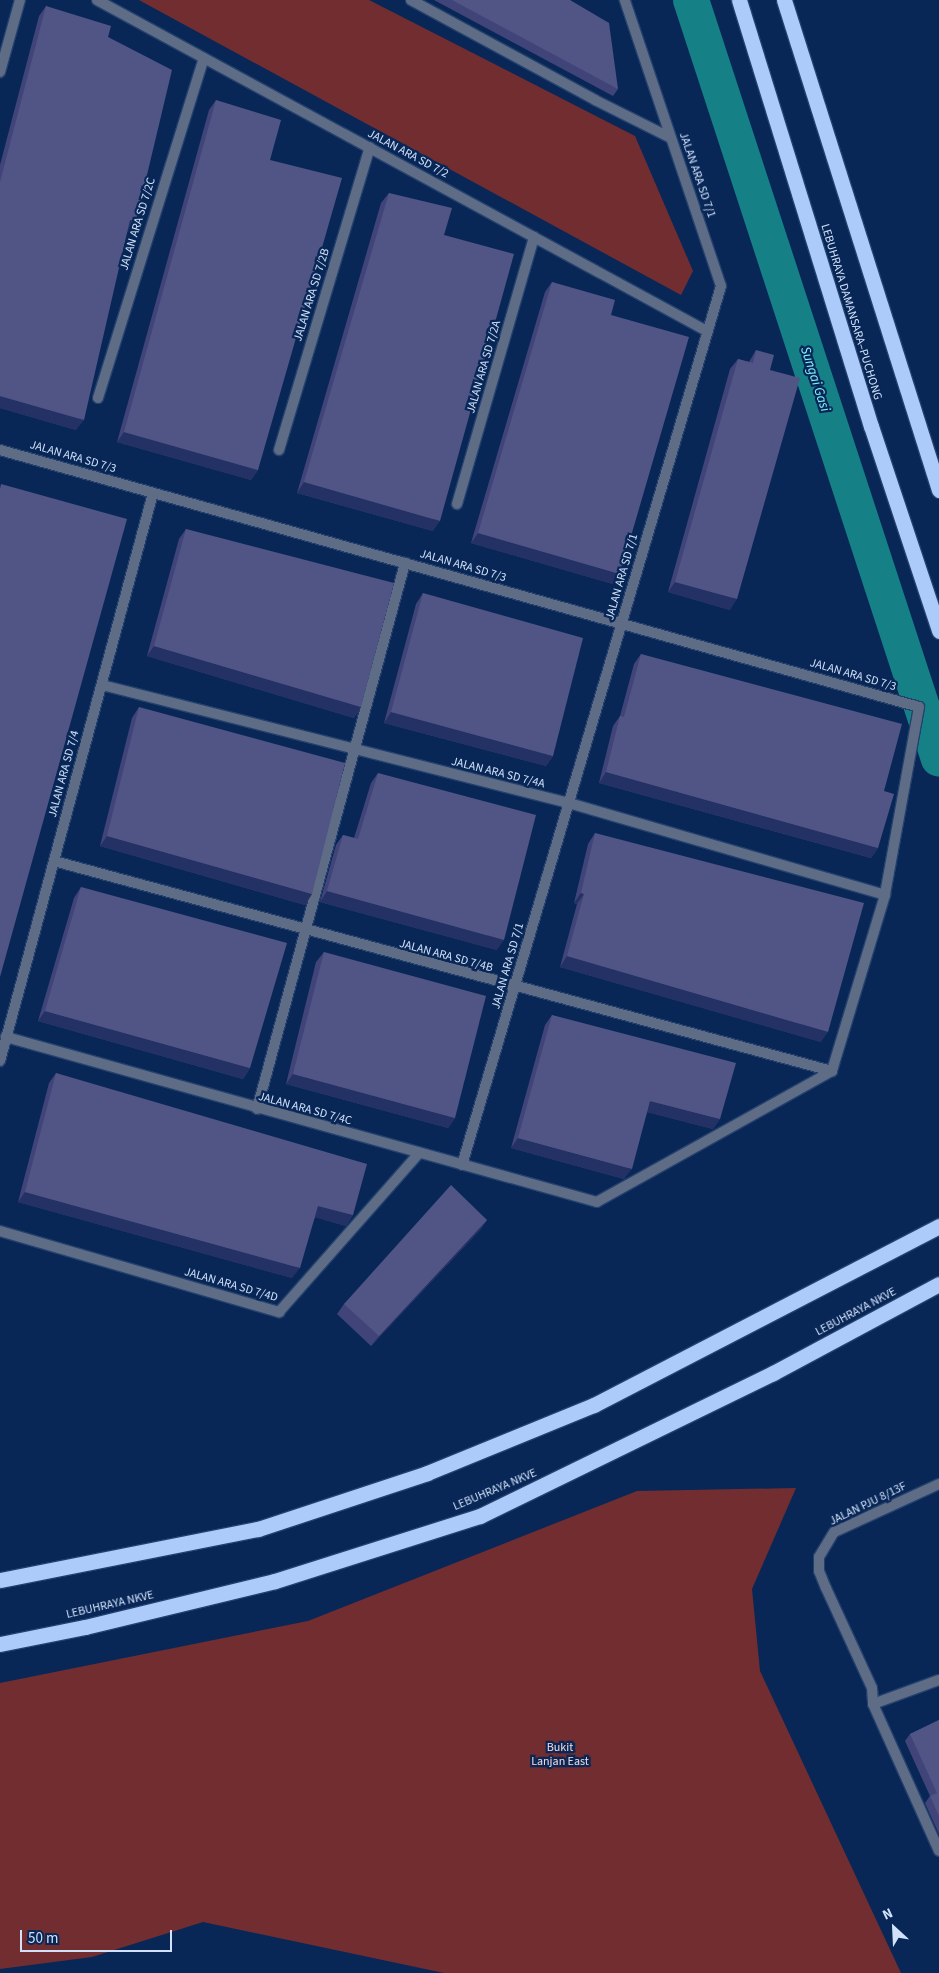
<!DOCTYPE html>
<html>
<head>
<meta charset="utf-8">
<style>
	body { margin:0 }
	#map { position:relative; width:939px; height:1973px; overflow:hidden; background:#082757; font-family:"Source Sans 3",sans-serif }
	div>[style] { position:absolute }
	[style*='--x'] { left:calc(var(--x)*1px); top:calc(var(--y)*1px); width:calc(var(--w)*1px); rotate:calc(var(--a)*1deg) }
	.green>* { inset:0; background:#722d31 }
	.river>* { height:36px; margin:-18px; padding:0 18px; transform-origin:18px; border-radius:18px; background:#158186 }
	.roads { filter:drop-shadow(1px 0 #24416e) drop-shadow(-1px 0 #24416e) drop-shadow(0 1px #24416e) drop-shadow(0 -1px #24416e) }
	.street>* { height:10px; margin:-5px; padding:0 5px; transform-origin:5px; border-radius:5px; background:#5e6d85 }
	.highway>* { height:15px; margin:-7.5px; padding:0 7.5px; transform-origin:7.5px; border-radius:7.5px; background:#accbfa }
	.wall>* { inset:0; background:#414479 }
	.shaded-wall>* { inset:0; background:#243165 }
	.building>* { inset:0; background:#505586 }
	span { translate:-50% -50%; white-space:nowrap; text-align:center; line-height:1.15; -webkit-text-stroke:4.5px #082757; paint-order:stroke }
	.street-label { font-size:12px; color:#d1e1f9 }
	.park-label { font-size:12px; color:#f9d9d9 }
	.water-label { font-size:14px; color:#83f9ff; font-style:italic }
	.north { position:absolute; left:869px; top:1903px; width:50px; height:50px; -webkit-text-stroke:4px #082757; paint-order:stroke; rotate:335deg; font-size:14px; font-weight:700; line-height:20px; text-align:center; color:#d1e1f9 }
	.north::after { content:''; display:block; margin:auto; width:18px; height:22px; background:#d1e1f9; clip-path:polygon(50% 0,100% 100%,50% 72%,0 100%) }
	.scale { position:absolute; left:20px; top:1930px; width:152px; height:22px; box-sizing:border-box; border:2px solid #d1e1f9; border-top:0; padding-left:6px; font-size:15px; line-height:18px; white-space:nowrap; color:#d1e1f9; -webkit-text-stroke:4px #082757; paint-order:stroke }
</style>
</head>
<body>
<div id="map">
	<div class="green">
		<div style="clip-path:polygon(139px 0,369px 0,635px 136px,693px 271px,681px 295px)"></div>
		<div style="clip-path:polygon(796px 1488px,752px 1589px,760px 1671px,901px 1973px,444px 1973px,203px 1922px,92px 1957px,0 1969px,0 1683px,308px 1621px,637px 1491px)"></div>
	</div>
	<div class="river">
		<div style="--x:691;--y:0;--w:798;--a:71.91"></div>
	</div>
	<div class="roads">
		<div class="street">
			<div style="--x:97;--y:0;--w:694;--a:28.49"></div>
			<div style="--x:411;--y:0;--w:209;--a:28.5"></div>
			<div style="--x:595;--y:100;--w:85;--a:26.6"></div>
			<div style="--x:0;--y:72;--w:75;--a:-74.5"></div>
			<div style="--x:98;--y:398;--w:356;--a:-72.7"></div>
			<div style="--x:0;--y:450;--w:954;--a:15.62"></div>
			<div style="--x:919;--y:707;--w:191;--a:100.3"></div>
			<div style="--x:885;--y:895;--w:184;--a:106.8"></div>
			<div style="--x:832;--y:1071;--w:269;--a:150.9"></div>
			<div style="--x:597;--y:1202;--w:614;--a:-164.4"></div>
			<div style="--x:279;--y:450;--w:316;--a:-73.3"></div>
			<div style="--x:457;--y:504;--w:278;--a:-73.9"></div>
			<div style="--x:102;--y:685;--w:482;--a:14.2"></div>
			<div style="--x:569;--y:803;--w:329;--a:16.2"></div>
			<div style="--x:54;--y:861;--w:806;--a:15.11"></div>
			<div style="--x:0;--y:1061;--w:588;--a:-74.92"></div>
			<div style="--x:257;--y:1109;--w:566;--a:-74.83"></div>
			<div style="--x:462;--y:1165;--w:916;--a:-73.58"></div>
			<div style="--x:721;--y:286;--w:302;--a:-108.6"></div>
			<div style="--x:0;--y:1231;--w:291;--a:16.2"></div>
			<div style="--x:279;--y:1312;--w:212;--a:-48.6"></div>
			<div style="--x:939;--y:1484;--w:115;--a:155.4"></div>
			<div style="--x:834;--y:1532;--w:29;--a:121"></div>
			<div style="--x:819;--y:1557;--w:14;--a:90"></div>
			<div style="--x:819;--y:1571;--w:18;--a:68"></div>
			<div style="--x:826;--y:1588;--w:110;--a:65.3"></div>
			<div style="--x:872;--y:1688;--w:16;--a:86"></div>
			<div style="--x:873;--y:1704;--w:161;--a:65.8"></div>
			<div style="--x:873;--y:1704;--w:70;--a:-20"></div>
		</div>
		<div class="highway">
			<div style="--x:739;--y:0;--w:446;--a:72.8"></div>
			<div style="--x:871;--y:426;--w:216;--a:71.6"></div>
			<div style="--x:784;--y:0;--w:514;--a:72.45"></div>
			<div style="--x:0;--y:1580;--w:263;--a:-11.2"></div>
			<div style="--x:258;--y:1529;--w:178;--a:-18.3"></div>
			<div style="--x:427;--y:1473;--w:180;--a:-22.2"></div>
			<div style="--x:594;--y:1405;--w:389;--a:-27.4"></div>
			<div style="--x:0;--y:1644;--w:87;--a:-11.3"></div>
			<div style="--x:85;--y:1627;--w:195;--a:-13.6"></div>
			<div style="--x:275;--y:1581;--w:215;--a:-17.6"></div>
			<div style="--x:480;--y:1516;--w:326;--a:-26"></div>
			<div style="--x:773;--y:1373;--w:188;--a:-28.2"></div>
		</div>
	</div>
	<div class="wall">
		<div style="clip-path:polygon(434px 0,570px 0,618px 89px,613px 96px)"></div>
		<div style="clip-path:polygon(46px 6px,108px 37px,136px 221px,128px 232px,127px 231px,76px 430px,0 408px,0 165px,39px 16px)"></div>
		<div style="clip-path:polygon(216px 100px,270px 160px,258px 470px,251px 480px,117px 442px,209px 110px)"></div>
		<div style="clip-path:polygon(389px 193px,444px 235px,433px 531px,297px 493px,381px 203px)"></div>
		<div style="clip-path:polygon(552px 282px,611px 315px,620px 574px,613px 584px,471px 543px,545px 292px)"></div>
		<div style="clip-path:polygon(756px 350px,770px 370px,730px 610px,668px 592px,730px 369px,738px 359px,749px 362px)"></div>
		<div style="clip-path:polygon(186px 529px,361px 707px,354px 718px,147px 656px,179px 539px)"></div>
		<div style="clip-path:polygon(423px 593px,553px 756px,546px 766px,384px 723px,416px 604px)"></div>
		<div style="clip-path:polygon(641px 654px,884px 791px,878px 848px,871px 858px,599px 783px,613px 726px,620px 716px,634px 664px)"></div>
		<div style="clip-path:polygon(139px 707px,312px 894px,305px 905px,100px 846px,132px 718px)"></div>
		<div style="clip-path:polygon(378px 773px,497px 950px,320px 902px,336px 845px,343px 835px,354px 838px,371px 783px)"></div>
		<div style="clip-path:polygon(595px 833px,821px 1042px,560px 967px,577px 904px,574px 903px,588px 844px)"></div>
		<div style="clip-path:polygon(81px 887px,250px 1068px,243px 1079px,38px 1021px,74px 898px)"></div>
		<div style="clip-path:polygon(324px 952px,455px 1118px,448px 1128px,286px 1084px,316px 962px)"></div>
		<div style="clip-path:polygon(552px 1015px,720px 1119px,713px 1129px,647px 1112px,624px 1179px,511px 1148px,545px 1025px)"></div>
		<div style="clip-path:polygon(56px 1073px,353px 1215px,346px 1226px,315px 1217px,292px 1278px,18px 1202px,49px 1083px)"></div>
		<div style="clip-path:polygon(487px 1220px,480px 1230px,371px 1346px,337px 1314px,344px 1304px)"></div>
		<div style="clip-path:polygon(939px 1720px,939px 1834px,925px 1803px,930px 1796px,905px 1741px,910px 1734px)"></div>
	</div>
	<div class="shaded-wall">
		<div style="clip-path:polygon(130px 220px,136px 221px,128px 232px,123px 230px)"></div>
		<div style="clip-path:polygon(0 396px,84px 420px,76px 430px,0 408px)"></div>
		<div style="clip-path:polygon(124px 432px,258px 470px,251px 480px,117px 442px)"></div>
		<div style="clip-path:polygon(304px 482px,440px 521px,433px 531px,297px 493px)"></div>
		<div style="clip-path:polygon(478px 533px,620px 574px,613px 584px,471px 543px)"></div>
		<div style="clip-path:polygon(675px 582px,737px 599px,730px 610px,668px 592px)"></div>
		<div style="clip-path:polygon(154px 646px,361px 707px,354px 718px,147px 656px)"></div>
		<div style="clip-path:polygon(391px 712px,553px 756px,546px 766px,384px 723px)"></div>
		<div style="clip-path:polygon(606px 772px,878px 848px,871px 858px,599px 783px)"></div>
		<div style="clip-path:polygon(107px 836px,312px 894px,305px 905px,100px 846px)"></div>
		<div style="clip-path:polygon(327px 891px,504px 940px,497px 950px,320px 902px)"></div>
		<div style="clip-path:polygon(581px 893px,584px 894px,577px 904px,574px 903px)"></div>
		<div style="clip-path:polygon(567px 956px,828px 1032px,821px 1042px,560px 967px)"></div>
		<div style="clip-path:polygon(45px 1011px,250px 1068px,243px 1079px,38px 1021px)"></div>
		<div style="clip-path:polygon(293px 1074px,455px 1118px,448px 1128px,286px 1084px)"></div>
		<div style="clip-path:polygon(650px 1101px,720px 1119px,713px 1129px,643px 1111px)"></div>
		<div style="clip-path:polygon(518px 1138px,632px 1169px,624px 1179px,511px 1148px)"></div>
		<div style="clip-path:polygon(25px 1192px,300px 1268px,292px 1278px,18px 1202px)"></div>
		<div style="clip-path:polygon(318px 1206px,353px 1215px,346px 1226px,311px 1216px)"></div>
		<div style="clip-path:polygon(487px 1220px,480px 1230px,371px 1346px,379px 1336px)"></div>
	</div>
	<div class="building">
		<div style="clip-path:polygon(452px 0,570px 0,609px 23px,618px 89px)"></div>
		<div style="clip-path:polygon(46px 6px,111px 26px,108px 37px,172px 70px,136px 221px,130px 220px,84px 420px,0 396px,0 182px)"></div>
		<div style="clip-path:polygon(216px 100px,281px 120px,270px 160px,342px 178px,258px 470px,124px 432px)"></div>
		<div style="clip-path:polygon(389px 193px,452px 208px,444px 235px,514px 254px,440px 521px,304px 482px)"></div>
		<div style="clip-path:polygon(552px 282px,615px 300px,611px 315px,689px 337px,620px 574px,478px 533px)"></div>
		<div style="clip-path:polygon(756px 350px,774px 355px,770px 370px,800px 378px,737px 599px,675px 582px,738px 359px,753px 363px)"></div>
		<div style="clip-path:polygon(1px 484px,127px 519px,0 977px,0 489px)"></div>
		<div style="clip-path:polygon(186px 529px,394px 583px,361px 707px,154px 646px)"></div>
		<div style="clip-path:polygon(423px 593px,583px 638px,553px 756px,391px 712px)"></div>
		<div style="clip-path:polygon(641px 654px,902px 724px,884px 791px,894px 794px,878px 848px,606px 772px,620px 716px,624px 717px)"></div>
		<div style="clip-path:polygon(139px 707px,345px 763px,312px 894px,107px 836px)"></div>
		<div style="clip-path:polygon(378px 773px,536px 815px,504px 940px,327px 891px,343px 835px,358px 839px)"></div>
		<div style="clip-path:polygon(595px 833px,864px 903px,828px 1032px,567px 956px,584px 894px,581px 893px)"></div>
		<div style="clip-path:polygon(81px 887px,287px 943px,250px 1068px,45px 1011px)"></div>
		<div style="clip-path:polygon(324px 952px,486px 996px,455px 1118px,293px 1074px)"></div>
		<div style="clip-path:polygon(552px 1015px,736px 1063px,720px 1119px,650px 1101px,632px 1169px,518px 1138px)"></div>
		<div style="clip-path:polygon(56px 1073px,367px 1164px,353px 1215px,318px 1206px,300px 1268px,25px 1192px)"></div>
		<div style="clip-path:polygon(451px 1185px,487px 1220px,379px 1336px,344px 1304px)"></div>
		<div style="clip-path:polygon(939px 1720px,939px 1816px,930px 1796px,937px 1793px,910px 1734px)"></div>
	</div>
	<div class="street-label">
		<span style="left:408px;top:154px;rotate:28deg">JALAN ARA SD 7/2</span>
		<span style="left:697px;top:175px;rotate:71deg">JALAN ARA SD 7/1</span>
		<span style="left:138px;top:224px;rotate:-73deg">JALAN ARA SD 7/2C</span>
		<span style="left:312px;top:295px;rotate:-73deg">JALAN ARA SD 7/2B</span>
		<span style="left:851px;top:312px;rotate:73deg">LEBUHRAYA DAMANSARA–PUCHONG</span>
		<span style="left:484px;top:367px;rotate:-74deg">JALAN ARA SD 7/2A</span>
		<span style="left:73px;top:457px;rotate:16deg">JALAN ARA SD 7/3</span>
		<span style="left:463px;top:566px;rotate:16deg">JALAN ARA SD 7/3</span>
		<span style="left:622px;top:577px;rotate:-74deg">JALAN ARA SD 7/1</span>
		<span style="left:853px;top:675px;rotate:16deg">JALAN ARA SD 7/3</span>
		<span style="left:498px;top:773px;rotate:14deg">JALAN ARA SD 7/4A</span>
		<span style="left:64px;top:774px;rotate:-75deg">JALAN ARA SD 7/4</span>
		<span style="left:446px;top:956px;rotate:15deg">JALAN ARA SD 7/4B</span>
		<span style="left:508px;top:966px;rotate:-74deg">JALAN ARA SD 7/1</span>
		<span style="left:305px;top:1109px;rotate:15deg">JALAN ARA SD 7/4C</span>
		<span style="left:231px;top:1285px;rotate:16deg">JALAN ARA SD 7/4D</span>
		<span style="left:856px;top:1312px;rotate:-28deg">LEBUHRAYA NKVE</span>
		<span style="left:495px;top:1490px;rotate:-23deg">LEBUHRAYA NKVE</span>
		<span style="left:868px;top:1504px;rotate:-26deg">JALAN PJU 8/13F</span>
		<span style="left:110px;top:1605px;rotate:-13deg">LEBUHRAYA NKVE</span>
	</div>
	<div class="park-label">
		<span style="left:560px;top:1755px">Bukit<br>Lanjan East</span>
	</div>
	<div class="water-label">
		<span style="left:815px;top:379px;rotate:72deg">Sungai Gasi</span>
	</div>
	<div class="north">N</div>
	<div class="scale">50 m</div>
</div>
</body>
</html>
